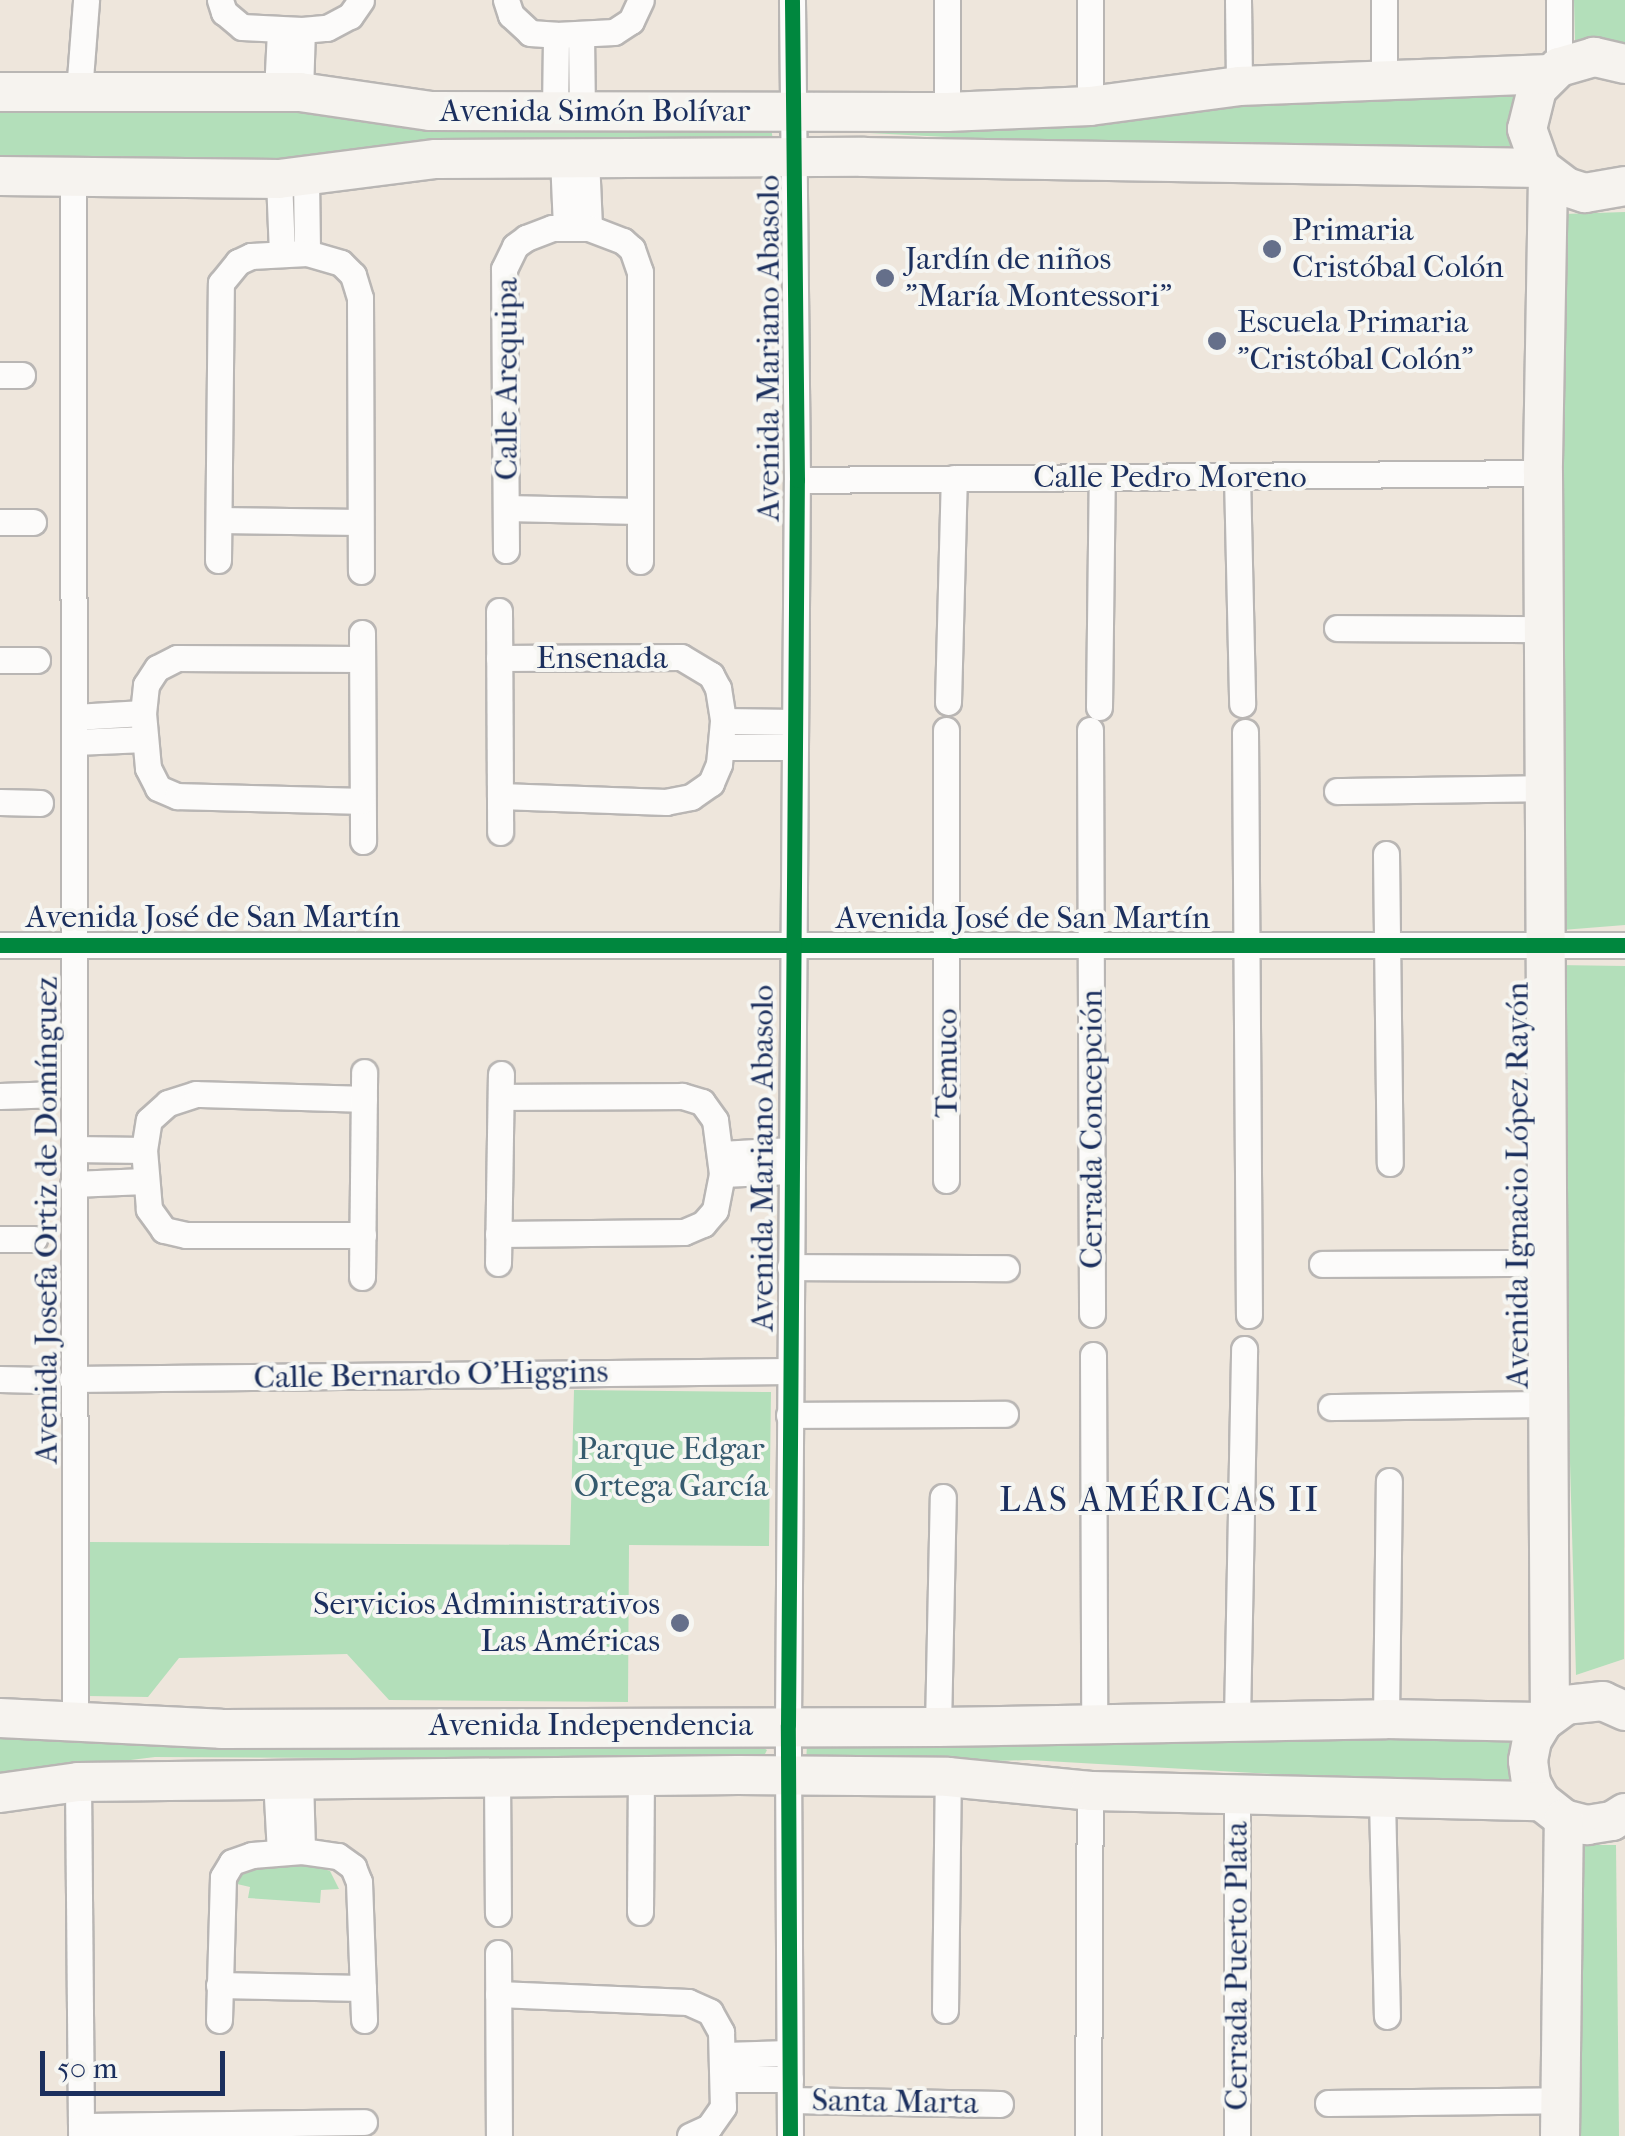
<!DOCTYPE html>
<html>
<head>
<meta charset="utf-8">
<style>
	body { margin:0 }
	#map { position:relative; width:1625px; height:2136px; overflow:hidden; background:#eee6dc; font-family:"IM FELL French Canon",serif }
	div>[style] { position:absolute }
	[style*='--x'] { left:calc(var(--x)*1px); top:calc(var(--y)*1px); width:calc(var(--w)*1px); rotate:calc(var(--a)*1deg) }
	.green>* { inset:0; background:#b3dfba }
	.roads { filter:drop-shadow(2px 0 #b9b6b4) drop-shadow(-2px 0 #b9b6b4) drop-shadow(0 2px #b9b6b4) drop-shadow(0 -2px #b9b6b4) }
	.street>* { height:25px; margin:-12.5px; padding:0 12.5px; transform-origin:12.5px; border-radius:12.5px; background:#fcfbfa }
	.secondary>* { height:38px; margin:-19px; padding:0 19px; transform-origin:19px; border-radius:19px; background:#f6f3ef }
	.cycleway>* { height:15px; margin:-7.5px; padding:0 7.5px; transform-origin:7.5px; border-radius:7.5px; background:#00873e }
	.dots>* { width:28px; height:28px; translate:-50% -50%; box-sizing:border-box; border:5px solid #f6f6f2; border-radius:50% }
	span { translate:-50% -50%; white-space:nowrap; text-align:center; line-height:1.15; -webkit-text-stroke:8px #f6f6f2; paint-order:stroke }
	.street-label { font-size:32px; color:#1b2f5e }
	.poi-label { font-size:32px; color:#1b2f5e }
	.left { translate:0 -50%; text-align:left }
	.right { translate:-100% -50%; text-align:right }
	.park-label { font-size:32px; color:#355a6e }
	.neighbourhood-label { font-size:35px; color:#1b2f5e; letter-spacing:2.5px }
	.scale { position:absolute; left:40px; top:2051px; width:185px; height:45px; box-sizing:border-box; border:5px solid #1b2f5e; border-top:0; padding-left:12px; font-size:30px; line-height:35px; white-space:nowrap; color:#1b2f5e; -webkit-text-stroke:8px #f6f6f2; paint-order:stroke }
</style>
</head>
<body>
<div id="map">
	<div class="green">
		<div style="clip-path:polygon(1574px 0,1625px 0,1625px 43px,1575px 41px)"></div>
		<div style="clip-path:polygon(1521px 90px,1522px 155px,1294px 155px,812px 130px,811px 113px)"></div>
		<div style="clip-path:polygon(0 106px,298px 107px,771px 127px,773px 141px,266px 167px,0 163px)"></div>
		<div style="clip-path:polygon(1625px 212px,1625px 925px,1562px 930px,1564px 214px)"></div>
		<div style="clip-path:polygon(1556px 965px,1625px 966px,1624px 1659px,1576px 1675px)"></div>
		<div style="clip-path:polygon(574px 1390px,771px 1392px,769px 1546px,629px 1545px,628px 1702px,389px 1700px,347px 1654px,179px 1658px,148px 1697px,88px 1696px,89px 1542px,570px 1545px)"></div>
		<div style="clip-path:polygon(0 1731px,759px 1745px,767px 1750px,763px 1758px,694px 1760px,155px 1757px,0 1776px)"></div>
		<div style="clip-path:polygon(1515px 1733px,1515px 1788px,1029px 1760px,806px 1767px,807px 1742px)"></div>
		<div style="clip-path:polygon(1577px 1845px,1616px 1845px,1619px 2136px,1575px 2136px)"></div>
		<div style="clip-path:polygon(301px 1861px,330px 1871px,339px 1889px,321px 1890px,320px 1903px,248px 1898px,250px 1887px,237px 1884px,236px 1870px,244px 1864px)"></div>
	</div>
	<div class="roads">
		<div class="street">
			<div style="--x:220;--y:0;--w:13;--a:72"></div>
			<div style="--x:224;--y:12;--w:23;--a:40"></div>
			<div style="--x:242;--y:27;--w:60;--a:2.9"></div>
			<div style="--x:302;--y:30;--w:25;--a:-5"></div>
			<div style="--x:327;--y:28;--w:26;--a:-28"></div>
			<div style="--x:350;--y:16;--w:19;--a:-55"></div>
			<div style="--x:506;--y:0;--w:16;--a:72"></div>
			<div style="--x:511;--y:15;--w:26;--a:43"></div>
			<div style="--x:530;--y:33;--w:26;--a:4"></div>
			<div style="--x:556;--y:35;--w:58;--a:-3"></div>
			<div style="--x:614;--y:32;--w:20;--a:-33"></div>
			<div style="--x:631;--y:21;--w:23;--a:-65"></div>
			<div style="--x:1090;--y:0;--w:106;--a:90"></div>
			<div style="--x:1238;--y:0;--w:86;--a:89.3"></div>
			<div style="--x:1384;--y:0;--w:84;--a:90"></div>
			<div style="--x:1559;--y:0;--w:67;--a:90"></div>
			<div style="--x:581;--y:34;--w:78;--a:89.3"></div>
			<div style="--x:79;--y:92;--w:92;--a:-85.6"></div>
			<div style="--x:277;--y:92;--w:62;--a:-87.2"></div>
			<div style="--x:300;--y:92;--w:62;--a:-88.2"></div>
			<div style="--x:555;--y:111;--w:76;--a:-89.2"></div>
			<div style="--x:947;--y:112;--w:112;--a:-90"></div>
			<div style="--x:563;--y:158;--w:69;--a:87.5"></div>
			<div style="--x:586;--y:158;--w:70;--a:87.5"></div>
			<div style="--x:73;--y:177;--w:1546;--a:89.93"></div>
			<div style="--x:306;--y:178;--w:75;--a:89.2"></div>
			<div style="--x:279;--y:179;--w:74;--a:87.7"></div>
			<div style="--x:0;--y:375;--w:22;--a:0"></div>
			<div style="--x:1237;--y:476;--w:228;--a:88.7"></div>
			<div style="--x:797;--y:480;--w:746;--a:-0.54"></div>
			<div style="--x:506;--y:508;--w:133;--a:1.3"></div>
			<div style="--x:219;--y:520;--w:141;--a:0.8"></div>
			<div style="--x:0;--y:522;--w:33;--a:0"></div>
			<div style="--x:506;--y:550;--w:281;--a:-90.4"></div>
			<div style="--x:504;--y:269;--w:25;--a:-64"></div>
			<div style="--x:515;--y:246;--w:14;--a:-36"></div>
			<div style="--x:526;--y:238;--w:28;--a:-21"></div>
			<div style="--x:552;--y:228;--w:37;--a:0"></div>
			<div style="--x:589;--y:228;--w:36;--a:21"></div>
			<div style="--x:623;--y:241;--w:12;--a:42"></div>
			<div style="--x:632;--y:249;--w:24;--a:71"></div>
			<div style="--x:640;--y:272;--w:289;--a:90"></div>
			<div style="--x:218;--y:560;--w:277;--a:-89.4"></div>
			<div style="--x:221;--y:283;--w:27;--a:-51"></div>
			<div style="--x:238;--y:262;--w:14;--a:-25"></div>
			<div style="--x:251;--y:256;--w:56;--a:-3.1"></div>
			<div style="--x:307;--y:253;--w:35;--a:16"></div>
			<div style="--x:341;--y:263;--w:17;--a:45"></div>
			<div style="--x:353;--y:275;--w:24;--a:73"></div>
			<div style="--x:360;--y:298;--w:273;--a:89.8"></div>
			<div style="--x:499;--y:611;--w:221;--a:89.7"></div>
			<div style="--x:1337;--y:628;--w:206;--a:0.3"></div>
			<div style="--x:362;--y:633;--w:208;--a:89.7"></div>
			<div style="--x:499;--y:658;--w:182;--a:-0.3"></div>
			<div style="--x:681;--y:657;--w:35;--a:31"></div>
			<div style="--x:711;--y:675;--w:15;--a:62"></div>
			<div style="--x:718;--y:688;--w:33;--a:81"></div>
			<div style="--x:723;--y:721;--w:43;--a:95.3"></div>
			<div style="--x:719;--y:764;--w:21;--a:113"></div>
			<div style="--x:711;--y:783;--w:24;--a:145"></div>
			<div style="--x:691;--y:797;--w:25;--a:169"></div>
			<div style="--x:666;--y:802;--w:166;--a:-177.9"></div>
			<div style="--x:362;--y:659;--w:185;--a:-179.7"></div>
			<div style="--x:177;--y:658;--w:22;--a:153"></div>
			<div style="--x:157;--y:668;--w:20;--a:123"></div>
			<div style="--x:146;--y:685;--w:28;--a:96"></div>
			<div style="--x:143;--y:713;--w:55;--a:84.8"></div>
			<div style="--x:148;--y:768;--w:22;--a:63"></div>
			<div style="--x:158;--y:788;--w:21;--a:23"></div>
			<div style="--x:177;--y:796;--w:185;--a:1.5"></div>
			<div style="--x:0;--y:660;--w:37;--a:0"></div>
			<div style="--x:948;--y:702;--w:224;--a:-88.5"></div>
			<div style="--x:1099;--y:707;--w:230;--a:-89.3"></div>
			<div style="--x:75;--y:717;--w:68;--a:-3.4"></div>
			<div style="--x:723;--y:721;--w:72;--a:0.8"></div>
			<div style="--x:946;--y:730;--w:450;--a:90"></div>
			<div style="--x:1090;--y:730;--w:584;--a:89.8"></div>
			<div style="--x:1245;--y:732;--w:583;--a:89.61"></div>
			<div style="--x:75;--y:742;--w:70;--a:-2.5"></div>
			<div style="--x:722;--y:747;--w:73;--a:0"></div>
			<div style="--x:1337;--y:791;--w:207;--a:-0.8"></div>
			<div style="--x:0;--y:802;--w:40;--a:1.4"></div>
			<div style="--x:1386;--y:854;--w:309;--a:89.3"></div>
			<div style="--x:0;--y:945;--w:1625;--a:0"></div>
			<div style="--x:0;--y:1096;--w:37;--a:-2"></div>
			<div style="--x:74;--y:1149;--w:70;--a:0.8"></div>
			<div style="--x:721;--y:1154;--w:70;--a:-3.3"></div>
			<div style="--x:722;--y:1174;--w:68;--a:-2.5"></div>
			<div style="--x:73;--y:1184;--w:72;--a:-2.4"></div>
			<div style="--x:498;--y:1234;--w:186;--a:-0.6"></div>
			<div style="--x:684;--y:1232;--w:21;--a:-23"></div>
			<div style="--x:703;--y:1224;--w:18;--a:-49"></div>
			<div style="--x:715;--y:1210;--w:37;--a:-79"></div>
			<div style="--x:722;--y:1174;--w:54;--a:-97.4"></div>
			<div style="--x:715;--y:1120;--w:22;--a:-126"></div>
			<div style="--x:702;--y:1102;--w:21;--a:-163"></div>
			<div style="--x:682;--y:1096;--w:181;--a:179.7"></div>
			<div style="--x:363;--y:1235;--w:177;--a:180"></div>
			<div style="--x:186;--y:1235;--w:23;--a:-167"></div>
			<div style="--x:164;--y:1230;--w:26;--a:-126"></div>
			<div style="--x:149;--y:1209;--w:59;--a:-94.8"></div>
			<div style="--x:144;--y:1150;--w:30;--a:-81"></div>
			<div style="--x:149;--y:1120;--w:25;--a:-42"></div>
			<div style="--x:168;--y:1103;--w:29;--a:-18"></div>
			<div style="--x:196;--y:1094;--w:168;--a:1.7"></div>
			<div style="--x:0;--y:1239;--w:34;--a:0"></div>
			<div style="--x:498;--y:1263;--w:189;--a:-89.1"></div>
			<div style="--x:1322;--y:1264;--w:223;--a:-0.3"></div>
			<div style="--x:790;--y:1267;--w:216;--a:0.3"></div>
			<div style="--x:362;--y:1277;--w:205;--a:-89.4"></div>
			<div style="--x:1093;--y:1355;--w:369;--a:89.8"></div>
			<div style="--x:0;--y:1379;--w:41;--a:1.4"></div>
			<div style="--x:72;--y:1379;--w:717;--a:-0.64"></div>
			<div style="--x:1331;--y:1407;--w:214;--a:-0.8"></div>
			<div style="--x:789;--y:1415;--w:216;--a:-0.3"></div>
			<div style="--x:1386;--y:1719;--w:238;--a:-89.3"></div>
			<div style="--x:1237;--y:1720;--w:371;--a:-88.9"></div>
			<div style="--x:938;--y:1727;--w:230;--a:-88.8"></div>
			<div style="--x:497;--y:1776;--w:137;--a:89.6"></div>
			<div style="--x:300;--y:1778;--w:73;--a:88.4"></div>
			<div style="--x:276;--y:1779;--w:73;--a:86.9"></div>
			<div style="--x:78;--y:1782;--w:354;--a:89.5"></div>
			<div style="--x:1237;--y:1795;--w:341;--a:90"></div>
			<div style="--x:1382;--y:1799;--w:217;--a:88.7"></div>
			<div style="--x:640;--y:1912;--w:137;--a:-89.6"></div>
			<div style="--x:498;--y:1953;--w:183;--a:89.7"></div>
			<div style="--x:219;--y:1985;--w:144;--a:1.2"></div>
			<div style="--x:498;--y:1994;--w:190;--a:2.4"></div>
			<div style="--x:688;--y:2002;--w:24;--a:24"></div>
			<div style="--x:710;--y:2012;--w:23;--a:61"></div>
			<div style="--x:721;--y:2032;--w:75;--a:88.5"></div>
			<div style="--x:723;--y:2107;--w:24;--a:125"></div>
			<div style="--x:709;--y:2127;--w:21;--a:155"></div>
			<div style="--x:945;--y:2010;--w:233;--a:-89.3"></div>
			<div style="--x:219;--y:2020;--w:143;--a:-88.4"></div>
			<div style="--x:223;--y:1877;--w:17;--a:-59"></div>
			<div style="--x:232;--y:1862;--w:21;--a:-19"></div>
			<div style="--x:252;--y:1855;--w:50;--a:-4.6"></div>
			<div style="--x:302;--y:1851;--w:36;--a:8"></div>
			<div style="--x:338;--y:1856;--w:19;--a:36"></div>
			<div style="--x:353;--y:1867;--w:16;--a:68"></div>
			<div style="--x:359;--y:1882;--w:138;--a:87.9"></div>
			<div style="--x:724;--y:2055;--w:65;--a:-1.8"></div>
			<div style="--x:724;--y:2079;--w:66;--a:0"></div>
			<div style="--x:790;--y:2100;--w:210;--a:1.1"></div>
			<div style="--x:1328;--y:2103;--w:233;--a:-0.7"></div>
			<div style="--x:81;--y:2126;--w:283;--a:-0.8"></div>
			<div style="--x:790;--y:2136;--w:411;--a:-90.3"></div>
			<div style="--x:788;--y:1725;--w:1245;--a:-89.59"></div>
			<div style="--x:797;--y:480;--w:480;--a:-90.6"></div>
			<div style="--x:1088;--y:2136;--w:345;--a:-89.7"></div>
		</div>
		<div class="secondary">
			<div style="--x:1625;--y:64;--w:32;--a:-167"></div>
			<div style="--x:1594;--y:57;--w:36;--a:164"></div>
			<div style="--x:1559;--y:67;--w:31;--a:135"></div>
			<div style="--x:1537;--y:89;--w:41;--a:104"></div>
			<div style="--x:1527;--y:129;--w:41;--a:70.3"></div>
			<div style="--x:1541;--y:168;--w:31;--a:37"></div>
			<div style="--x:1566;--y:187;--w:20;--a:18"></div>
			<div style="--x:1585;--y:193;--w:41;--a:-9.9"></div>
			<div style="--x:0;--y:92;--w:300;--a:0"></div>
			<div style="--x:300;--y:92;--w:131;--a:8.3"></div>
			<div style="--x:430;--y:111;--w:517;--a:0.11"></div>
			<div style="--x:947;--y:112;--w:143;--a:-2.4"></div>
			<div style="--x:1090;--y:106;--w:150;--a:-7.6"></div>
			<div style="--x:1239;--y:86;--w:311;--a:-2.2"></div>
			<div style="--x:0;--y:176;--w:279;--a:0.6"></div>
			<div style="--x:279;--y:179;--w:158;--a:-7.3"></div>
			<div style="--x:436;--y:159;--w:428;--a:-0.3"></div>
			<div style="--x:864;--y:157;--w:677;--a:0.93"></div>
			<div style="--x:1548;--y:176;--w:297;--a:91"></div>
			<div style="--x:1543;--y:473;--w:1242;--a:89.68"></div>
			<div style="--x:1625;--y:1711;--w:24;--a:-156"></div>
			<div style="--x:1603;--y:1701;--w:37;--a:174"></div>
			<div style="--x:1566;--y:1705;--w:29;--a:144"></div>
			<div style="--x:1543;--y:1722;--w:21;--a:121"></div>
			<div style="--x:1532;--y:1740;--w:21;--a:101"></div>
			<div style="--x:1528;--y:1761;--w:22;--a:82"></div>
			<div style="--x:1531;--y:1783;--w:21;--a:61"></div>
			<div style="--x:1541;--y:1801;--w:29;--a:38"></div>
			<div style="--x:1564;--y:1819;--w:24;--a:15"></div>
			<div style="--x:1587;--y:1825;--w:25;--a:-9"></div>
			<div style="--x:1612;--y:1821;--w:15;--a:-32"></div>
			<div style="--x:0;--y:1718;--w:221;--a:2.8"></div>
			<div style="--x:221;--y:1729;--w:717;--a:-0.16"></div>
			<div style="--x:938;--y:1727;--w:448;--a:-1"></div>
			<div style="--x:1386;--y:1719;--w:157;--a:1.1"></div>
			<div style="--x:0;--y:1793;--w:79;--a:-8"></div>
			<div style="--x:78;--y:1782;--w:660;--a:-0.61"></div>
			<div style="--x:738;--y:1775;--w:210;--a:0.5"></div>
			<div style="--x:948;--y:1777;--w:143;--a:5.6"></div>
			<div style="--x:1090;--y:1791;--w:451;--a:1.3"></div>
			<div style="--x:1560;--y:2136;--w:317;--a:-89.3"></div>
		</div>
	</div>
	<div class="cycleway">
		<div style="--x:0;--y:945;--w:1625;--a:0"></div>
		<div style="--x:790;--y:2136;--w:411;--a:-90.3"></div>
		<div style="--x:788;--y:1725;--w:1245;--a:-89.59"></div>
		<div style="--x:797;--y:480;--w:480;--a:-90.6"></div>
	</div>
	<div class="dots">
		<div style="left:1272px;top:249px;background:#656f8a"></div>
		<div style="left:885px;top:278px;background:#656f8a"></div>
		<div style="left:1217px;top:341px;background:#656f8a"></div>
		<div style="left:680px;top:1623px;background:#656f8a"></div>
	</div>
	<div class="street-label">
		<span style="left:595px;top:111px">Avenida Simón Bolívar</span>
		<span style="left:769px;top:348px;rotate:-90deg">Avenida Mariano Abasolo</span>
		<span style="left:507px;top:379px;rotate:-90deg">Calle Arequipa</span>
		<span style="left:1170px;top:477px">Calle Pedro Moreno</span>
		<span style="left:602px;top:658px">Ensenada</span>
		<span style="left:213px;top:917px">Avenida José de San Martín</span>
		<span style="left:1023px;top:918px">Avenida José de San Martín</span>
		<span style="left:947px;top:1063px;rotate:-90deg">Temuco</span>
		<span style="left:1092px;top:1129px;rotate:-90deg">Cerrada Concepción</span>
		<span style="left:763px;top:1158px;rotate:-90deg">Avenida Mariano Abasolo</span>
		<span style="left:1518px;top:1185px;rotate:-90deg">Avenida Ignacio López Rayón</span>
		<span style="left:47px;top:1220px;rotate:-90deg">Avenida Josefa Ortiz de Domínguez</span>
		<span style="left:431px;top:1375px;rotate:-1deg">Calle Bernardo O'Higgins</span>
		<span style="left:591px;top:1725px">Avenida Independencia</span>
		<span style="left:1237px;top:1966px;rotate:-90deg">Cerrada Puerto Plata</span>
		<span style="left:895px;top:2102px;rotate:1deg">Santa Marta</span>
	</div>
	<div class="poi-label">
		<span class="left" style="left:1292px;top:249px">Primaria<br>Cristóbal Colón</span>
		<span class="left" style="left:905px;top:278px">Jardín de niños<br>"María Montessori"</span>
		<span class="left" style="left:1237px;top:341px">Escuela Primaria<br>"Cristóbal Colón"</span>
		<span class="right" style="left:660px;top:1623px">Servicios Administrativos<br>Las Américas</span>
	</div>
	<div class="park-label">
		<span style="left:671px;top:1468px">Parque Edgar<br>Ortega García</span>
	</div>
	<div class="neighbourhood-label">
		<span style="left:1160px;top:1500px">LAS AMÉRICAS II</span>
	</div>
	<div class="scale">50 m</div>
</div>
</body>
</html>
